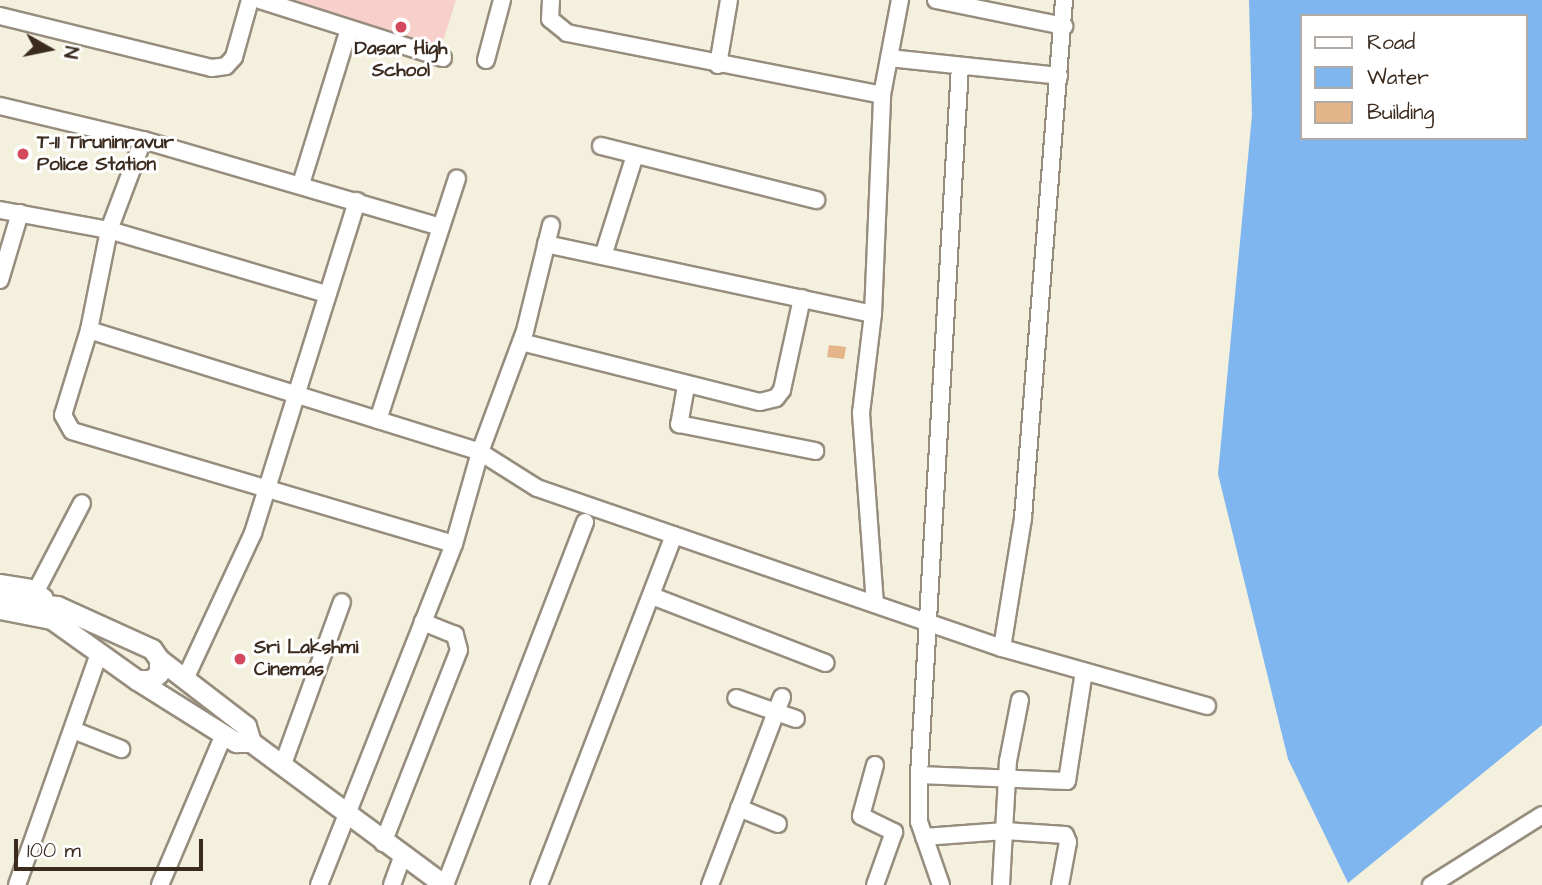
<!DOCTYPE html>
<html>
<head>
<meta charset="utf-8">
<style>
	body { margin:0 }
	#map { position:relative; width:1542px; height:885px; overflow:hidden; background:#f3f0de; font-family:"Architects Daughter",sans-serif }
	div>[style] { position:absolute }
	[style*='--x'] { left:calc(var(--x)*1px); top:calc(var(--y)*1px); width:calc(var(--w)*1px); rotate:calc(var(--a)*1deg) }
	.built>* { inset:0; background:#f7d0cb }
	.water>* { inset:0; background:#80b6ef }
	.building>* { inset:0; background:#e5b58a }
	.roads { filter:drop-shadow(2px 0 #978d7e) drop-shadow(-2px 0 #978d7e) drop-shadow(0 2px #978d7e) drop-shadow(0 -2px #978d7e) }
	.minor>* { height:16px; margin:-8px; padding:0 8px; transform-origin:8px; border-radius:8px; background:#fff }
	.major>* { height:19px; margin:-9.5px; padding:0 9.5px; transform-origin:9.5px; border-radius:9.5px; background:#fff }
	.dots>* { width:19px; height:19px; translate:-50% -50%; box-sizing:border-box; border:4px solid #fff; border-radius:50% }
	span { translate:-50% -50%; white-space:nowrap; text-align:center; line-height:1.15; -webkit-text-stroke:6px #fff; paint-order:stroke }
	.poi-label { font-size:19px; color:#3b2a1e; font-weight:700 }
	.left { translate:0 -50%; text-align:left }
	.legend { position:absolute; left:1300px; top:14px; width:228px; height:126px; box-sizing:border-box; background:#fff; border:2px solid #b1aaa5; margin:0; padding:9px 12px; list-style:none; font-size:21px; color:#3b2a1e }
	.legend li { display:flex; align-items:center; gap:14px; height:35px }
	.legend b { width:35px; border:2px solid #b1aaa5 }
	.north { position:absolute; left:14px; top:14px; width:70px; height:70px; -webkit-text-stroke:5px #fff; paint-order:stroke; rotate:99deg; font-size:19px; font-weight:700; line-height:28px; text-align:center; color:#3b2a1e }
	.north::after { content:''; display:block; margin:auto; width:24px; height:32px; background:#3b2a1e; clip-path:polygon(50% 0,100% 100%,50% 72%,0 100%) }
	.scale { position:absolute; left:14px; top:839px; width:189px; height:32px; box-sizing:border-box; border:4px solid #3b2a1e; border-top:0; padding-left:9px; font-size:21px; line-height:24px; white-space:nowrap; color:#3b2a1e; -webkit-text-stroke:5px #fff; paint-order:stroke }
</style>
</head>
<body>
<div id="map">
	<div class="built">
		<div style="clip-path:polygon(270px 0,456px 0,439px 54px)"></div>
	</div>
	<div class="water">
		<div style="clip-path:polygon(evenodd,1249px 0,1542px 0,1542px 725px,1348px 883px,1288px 759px,1218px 474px,1252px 115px,1249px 0,1302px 16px,1526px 16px,1526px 138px,1302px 138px,1302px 16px)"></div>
	</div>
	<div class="building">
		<div style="clip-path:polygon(829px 345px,846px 347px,844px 359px,827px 357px)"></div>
	</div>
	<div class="roads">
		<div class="minor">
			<div style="--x:260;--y:0;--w:192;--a:17.6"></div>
			<div style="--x:551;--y:0;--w:19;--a:93"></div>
			<div style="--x:550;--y:19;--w:22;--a:39"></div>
			<div style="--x:567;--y:33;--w:321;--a:11.1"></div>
			<div style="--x:936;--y:0;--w:131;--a:11.5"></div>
			<div style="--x:0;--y:16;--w:218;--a:13.8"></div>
			<div style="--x:212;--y:68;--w:14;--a:-8"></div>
			<div style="--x:226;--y:66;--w:12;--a:-48"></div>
			<div style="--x:234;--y:57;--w:59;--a:-74.3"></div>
			<div style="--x:889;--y:58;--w:171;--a:6"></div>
			<div style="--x:486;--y:60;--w:62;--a:-75.1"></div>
			<div style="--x:718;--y:65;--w:66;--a:-80.4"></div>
			<div style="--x:0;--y:106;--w:147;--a:13.4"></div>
			<div style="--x:143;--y:140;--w:310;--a:16.3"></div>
			<div style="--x:143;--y:140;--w:96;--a:110.7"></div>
			<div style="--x:109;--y:230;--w:226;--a:16.4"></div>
			<div style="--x:601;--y:146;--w:222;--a:14.1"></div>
			<div style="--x:301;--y:184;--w:162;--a:-72.8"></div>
			<div style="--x:0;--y:210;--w:111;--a:10.4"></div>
			<div style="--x:109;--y:230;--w:102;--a:101.3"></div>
			<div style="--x:89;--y:330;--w:410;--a:17.3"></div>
			<div style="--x:480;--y:452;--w:67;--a:32.3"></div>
			<div style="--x:537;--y:488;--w:492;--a:19"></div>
			<div style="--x:1002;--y:648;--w:213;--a:15.8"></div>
			<div style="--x:546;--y:244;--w:334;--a:12.1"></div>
			<div style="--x:603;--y:256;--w:106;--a:-72.4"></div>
			<div style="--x:0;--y:280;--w:70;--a:-73.4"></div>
			<div style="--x:89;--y:330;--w:89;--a:107"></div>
			<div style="--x:63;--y:415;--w:18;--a:61"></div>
			<div style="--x:72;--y:431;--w:398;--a:16.5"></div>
			<div style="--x:521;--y:342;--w:246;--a:14.1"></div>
			<div style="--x:760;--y:402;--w:16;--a:-14"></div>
			<div style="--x:776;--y:398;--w:10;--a:-53"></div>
			<div style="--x:782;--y:390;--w:94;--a:-77.7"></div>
			<div style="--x:686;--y:386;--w:39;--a:100"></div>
			<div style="--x:679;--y:424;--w:139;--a:11.2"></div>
			<div style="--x:378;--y:420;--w:254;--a:-71.9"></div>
			<div style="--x:0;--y:583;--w:30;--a:9"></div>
			<div style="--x:30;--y:588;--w:17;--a:33"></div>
			<div style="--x:36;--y:591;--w:99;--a:-62.4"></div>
			<div style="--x:652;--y:596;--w:186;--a:21.1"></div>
			<div style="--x:875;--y:604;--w:192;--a:-94.2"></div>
			<div style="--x:861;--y:413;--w:100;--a:-83.1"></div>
			<div style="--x:873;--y:314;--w:219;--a:-87.6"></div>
			<div style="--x:882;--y:95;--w:97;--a:-79.3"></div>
			<div style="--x:0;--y:611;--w:52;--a:11.1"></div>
			<div style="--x:1002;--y:648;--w:132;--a:-80.8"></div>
			<div style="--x:1023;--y:518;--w:520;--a:-85.47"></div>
			<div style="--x:185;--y:679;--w:161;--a:-65"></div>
			<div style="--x:253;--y:533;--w:348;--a:-72.6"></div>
			<div style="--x:782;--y:697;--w:16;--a:112"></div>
			<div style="--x:776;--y:712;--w:21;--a:19"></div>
			<div style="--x:73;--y:730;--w:52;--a:21.6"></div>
			<div style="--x:283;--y:764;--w:172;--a:-70"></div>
			<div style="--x:875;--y:765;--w:53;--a:105.4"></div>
			<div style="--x:861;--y:816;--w:37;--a:26"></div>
			<div style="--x:894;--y:832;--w:56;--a:109.7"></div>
			<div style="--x:919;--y:775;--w:148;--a:2.3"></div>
			<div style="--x:1067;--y:781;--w:111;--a:-81.2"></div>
			<div style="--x:739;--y:808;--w:42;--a:22.3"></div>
			<div style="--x:924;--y:837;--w:81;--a:-4.2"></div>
			<div style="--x:1005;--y:831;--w:60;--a:3.8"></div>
			<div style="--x:1065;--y:835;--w:8;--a:67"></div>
			<div style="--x:1068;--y:842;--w:44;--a:100.5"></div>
			<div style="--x:383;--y:843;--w:207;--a:-68.5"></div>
			<div style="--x:459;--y:650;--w:16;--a:-105"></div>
			<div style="--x:455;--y:635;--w:35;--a:-158"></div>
			<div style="--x:17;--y:885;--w:245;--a:-70.5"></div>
			<div style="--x:160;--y:885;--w:164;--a:-67"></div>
			<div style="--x:319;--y:885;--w:367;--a:-68.4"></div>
			<div style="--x:454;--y:544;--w:96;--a:-74.2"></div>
			<div style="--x:480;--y:452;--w:129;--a:-69.6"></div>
			<div style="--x:525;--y:331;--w:109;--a:-76.2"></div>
			<div style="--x:392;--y:885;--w:30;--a:-70"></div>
			<div style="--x:445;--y:885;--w:389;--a:-68.9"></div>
			<div style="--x:539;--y:885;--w:375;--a:-68.9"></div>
			<div style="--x:710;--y:885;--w:185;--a:-69.1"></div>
			<div style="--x:776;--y:712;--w:42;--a:-160.7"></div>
			<div style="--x:941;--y:885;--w:67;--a:-109.2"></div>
			<div style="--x:919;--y:822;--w:47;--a:-90"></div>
			<div style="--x:919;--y:775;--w:709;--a:-86.69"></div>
			<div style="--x:1001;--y:885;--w:124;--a:-86.8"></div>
			<div style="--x:1008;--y:761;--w:62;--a:-78.9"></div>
			<div style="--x:1431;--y:885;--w:131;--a:-32.2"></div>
		</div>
		<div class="major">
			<div style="--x:0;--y:600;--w:57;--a:6"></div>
			<div style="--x:57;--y:606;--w:104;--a:24.4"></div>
			<div style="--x:152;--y:649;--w:12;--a:55"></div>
			<div style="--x:159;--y:659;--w:14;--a:90"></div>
			<div style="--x:159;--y:673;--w:11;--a:139"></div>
			<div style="--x:151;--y:680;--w:14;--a:180"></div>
			<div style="--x:137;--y:680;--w:129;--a:-144.5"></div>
			<div style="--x:159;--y:659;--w:110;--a:37.6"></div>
			<div style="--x:246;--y:726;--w:17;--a:73"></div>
			<div style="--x:137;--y:680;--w:117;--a:32.1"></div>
			<div style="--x:236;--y:742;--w:15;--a:0"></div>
			<div style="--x:251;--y:742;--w:240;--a:36.5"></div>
		</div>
	</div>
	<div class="dots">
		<div style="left:401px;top:27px;background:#d1495b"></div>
		<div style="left:23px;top:154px;background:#d1495b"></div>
		<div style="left:240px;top:659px;background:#d1495b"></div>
	</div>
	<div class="poi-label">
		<span style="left:401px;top:60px">Dasar High<br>School</span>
		<span class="left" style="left:37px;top:154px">T-11 Tiruninravur<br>Police Station</span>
		<span class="left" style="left:254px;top:659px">Sri Lakshmi<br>Cinemas</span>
	</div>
	<ul class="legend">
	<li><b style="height:9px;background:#fff"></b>Road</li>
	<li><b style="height:19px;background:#80b6ef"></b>Water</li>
	<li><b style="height:19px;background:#e5b58a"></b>Building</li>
	</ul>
	<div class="north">N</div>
	<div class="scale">100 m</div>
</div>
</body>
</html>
